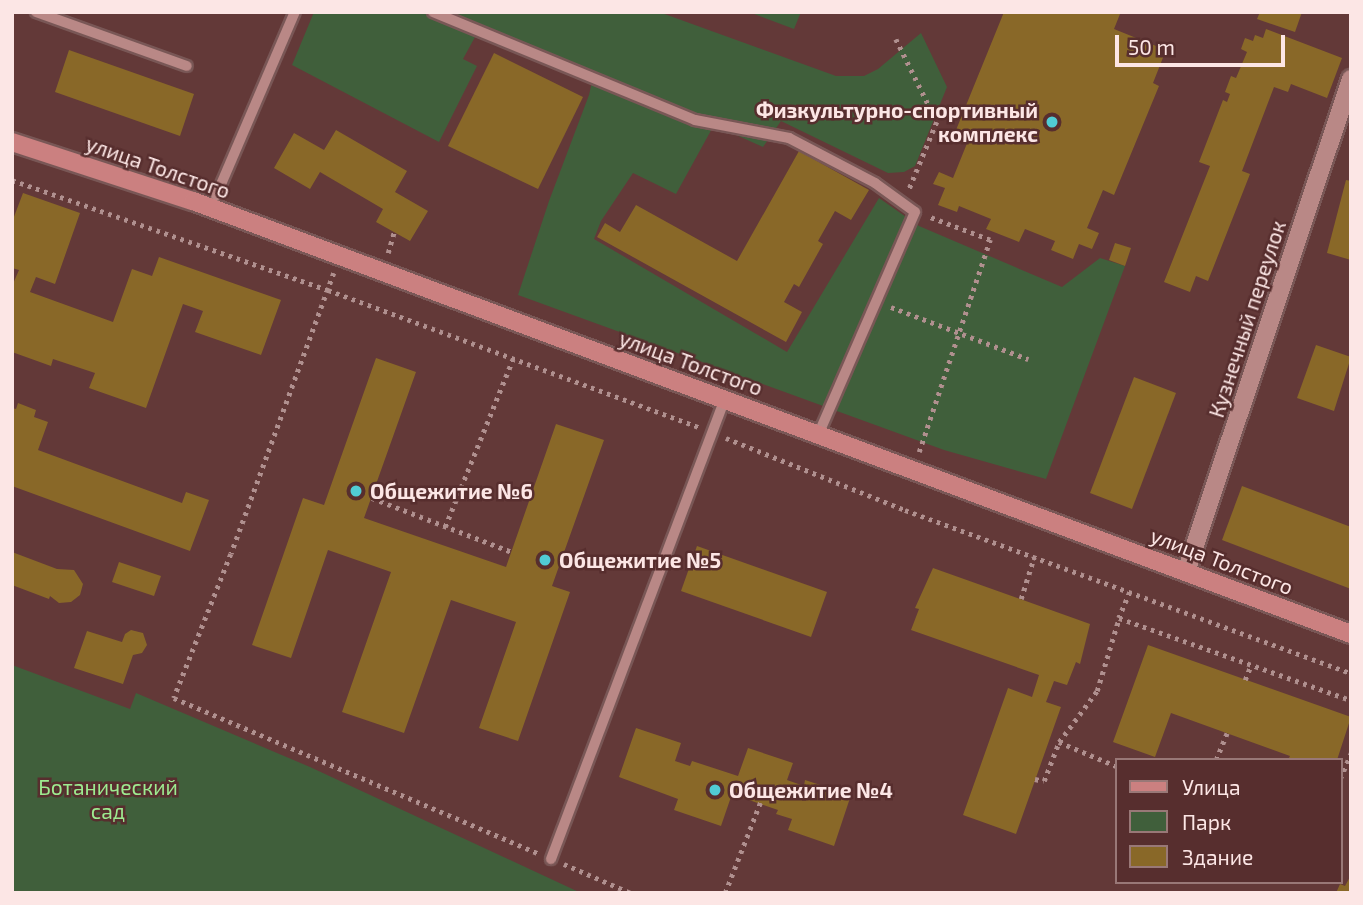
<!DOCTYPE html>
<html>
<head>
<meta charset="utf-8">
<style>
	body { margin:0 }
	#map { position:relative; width:1363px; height:905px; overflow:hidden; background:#633938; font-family:"Exo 2",sans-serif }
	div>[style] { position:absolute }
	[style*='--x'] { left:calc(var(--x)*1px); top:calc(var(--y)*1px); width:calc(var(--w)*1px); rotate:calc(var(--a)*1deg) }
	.green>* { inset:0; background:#405f3b }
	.building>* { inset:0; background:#896828 }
	.path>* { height:4.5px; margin-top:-2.25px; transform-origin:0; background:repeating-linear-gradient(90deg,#b0908f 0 3.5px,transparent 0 8.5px) }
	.roads { filter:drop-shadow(2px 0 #795756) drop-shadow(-2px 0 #795756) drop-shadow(0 2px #795756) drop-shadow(0 -2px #795756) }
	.lane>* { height:10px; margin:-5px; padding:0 5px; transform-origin:5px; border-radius:5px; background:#b98886 }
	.street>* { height:18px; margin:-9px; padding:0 9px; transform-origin:9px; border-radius:9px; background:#b98886 }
	.secondary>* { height:18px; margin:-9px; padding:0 9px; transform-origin:9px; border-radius:9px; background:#cb8080 }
	.dots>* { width:19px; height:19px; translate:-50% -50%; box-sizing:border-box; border:4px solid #572e2e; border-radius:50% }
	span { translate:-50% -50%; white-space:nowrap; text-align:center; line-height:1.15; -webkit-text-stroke:5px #572e2e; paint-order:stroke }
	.poi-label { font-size:21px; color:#fce6e5; font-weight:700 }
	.right { translate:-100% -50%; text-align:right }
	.left { translate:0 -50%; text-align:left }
	.street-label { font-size:21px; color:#fce6e5 }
	.park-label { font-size:21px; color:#9deb90 }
	.frame { position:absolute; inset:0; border:14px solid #fce6e5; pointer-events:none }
	.legend { position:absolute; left:1115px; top:758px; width:228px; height:126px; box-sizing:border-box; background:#572e2e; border:2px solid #997877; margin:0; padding:9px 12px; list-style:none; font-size:21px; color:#fce6e5 }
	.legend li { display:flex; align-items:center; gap:14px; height:35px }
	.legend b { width:35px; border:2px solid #997877 }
	.scale { position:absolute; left:1115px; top:35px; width:170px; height:32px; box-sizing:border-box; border:4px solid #fce6e5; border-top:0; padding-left:9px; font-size:21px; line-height:24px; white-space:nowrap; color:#fce6e5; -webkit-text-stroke:5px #572e2e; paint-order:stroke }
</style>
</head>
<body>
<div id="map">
	<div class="green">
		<div style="clip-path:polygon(314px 12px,659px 12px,836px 76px,864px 76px,878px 69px,921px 33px,947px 87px,915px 166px,904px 172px,888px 173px,781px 121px,763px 147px,714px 125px,676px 194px,633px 173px,601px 221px,594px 239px,787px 352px,879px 198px,919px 226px,1062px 287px,1100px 258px,1125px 266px,1046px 479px,944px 450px,518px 295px,549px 201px,589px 95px,594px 73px,481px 26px,463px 59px,477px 66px,439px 142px,292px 65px)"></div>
		<div style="clip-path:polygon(749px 12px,801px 12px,794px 29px)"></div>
		<div style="clip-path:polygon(12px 665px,130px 709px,136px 693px,310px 767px,581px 893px,12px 893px)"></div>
	</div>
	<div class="building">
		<div style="clip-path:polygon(1004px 12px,1115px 12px,1120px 14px,1114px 29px,1166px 50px,1153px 83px,1159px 86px,1114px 195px,1103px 190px,1087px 228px,1099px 233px,1092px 249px,1079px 244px,1073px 259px,1051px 250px,1055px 241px,1025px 229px,1019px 242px,986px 229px,991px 219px,959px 206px,957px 212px,938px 205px,945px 188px,933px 184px,939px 172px,953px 178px,970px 136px,956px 130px)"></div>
		<div style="clip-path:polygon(1260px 12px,1302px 12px,1295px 32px,1257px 19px)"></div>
		<div style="clip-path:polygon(1266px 29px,1342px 58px,1327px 98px,1291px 84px,1288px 92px,1274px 87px,1242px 171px,1250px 174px,1208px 281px,1196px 276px,1190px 292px,1164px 282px,1210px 166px,1199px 162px,1223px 100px,1227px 102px,1230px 94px,1225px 92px,1231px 76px,1236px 78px,1247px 52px,1241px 49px,1245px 38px,1253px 41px,1255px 35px,1263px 38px)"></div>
		<div style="clip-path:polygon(69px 50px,194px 94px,180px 136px,55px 92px)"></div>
		<div style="clip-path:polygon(494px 53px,583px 97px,538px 189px,448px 146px)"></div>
		<div style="clip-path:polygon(336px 130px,407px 171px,395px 192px,428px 211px,410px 241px,376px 222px,383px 209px,320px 172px,310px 189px,274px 168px,294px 133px,324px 150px)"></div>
		<div style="clip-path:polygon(799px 151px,869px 190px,851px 220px,835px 211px,818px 241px,823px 244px,799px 287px,794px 284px,784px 302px,802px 312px,786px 342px,597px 237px,605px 223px,620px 232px,636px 205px,737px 261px)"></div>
		<div style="clip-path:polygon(1346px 180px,1351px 181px,1351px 260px,1327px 253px)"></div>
		<div style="clip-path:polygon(23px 193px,80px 213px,55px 284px,36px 277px,30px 292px,113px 322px,132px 269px,152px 276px,159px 257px,281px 300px,261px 355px,195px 332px,203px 311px,183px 304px,146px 408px,89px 388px,95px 373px,53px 359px,51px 366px,12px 352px,12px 286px,19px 270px,12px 268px,12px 222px)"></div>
		<div style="clip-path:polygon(1115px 243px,1131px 248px,1125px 266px,1109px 260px)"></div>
		<div style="clip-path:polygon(1316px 345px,1351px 357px,1334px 411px,1297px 398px)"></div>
		<div style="clip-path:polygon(376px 358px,416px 372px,364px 518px,506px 567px,556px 424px,604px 440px,552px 586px,570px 592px,518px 741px,479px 728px,516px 622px,451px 600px,404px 733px,342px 712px,391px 572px,328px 550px,291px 658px,252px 645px,303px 498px,324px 505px)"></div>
		<div style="clip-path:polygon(1134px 377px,1176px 393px,1132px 509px,1090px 493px)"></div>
		<div style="clip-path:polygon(18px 403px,36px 410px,34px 417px,48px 422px,38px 450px,182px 503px,186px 492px,209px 500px,190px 551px,12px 486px,12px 408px,16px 409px)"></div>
		<div style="clip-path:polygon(1242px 486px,1351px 527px,1351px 589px,1222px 540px)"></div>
		<div style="clip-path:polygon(697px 546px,827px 592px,811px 637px,681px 591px)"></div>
		<div style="clip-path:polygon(12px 552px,57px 569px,74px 570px,83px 584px,80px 595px,71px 602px,59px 603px,50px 596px,49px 599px,12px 585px)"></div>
		<div style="clip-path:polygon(119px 562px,161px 576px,154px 596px,112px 582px)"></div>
		<div style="clip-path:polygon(933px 568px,1090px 624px,1080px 664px,1076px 662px,1067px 685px,1054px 681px,1046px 702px,1061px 707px,1016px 834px,963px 815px,1008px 688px,1032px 697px,1039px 675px,911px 630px,919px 609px,915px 608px)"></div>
		<div style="clip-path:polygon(131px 630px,143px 633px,147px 645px,142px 653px,133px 655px,123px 684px,74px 668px,87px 631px,122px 642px,125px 634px)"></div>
		<div style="clip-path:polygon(1148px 645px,1351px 717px,1337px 760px,1288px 760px,1290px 756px,1171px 713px,1155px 757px,1113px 742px)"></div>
		<div style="clip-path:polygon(636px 728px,681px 743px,675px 761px,690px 766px,692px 761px,738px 776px,748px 748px,793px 763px,787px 780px,804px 786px,805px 780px,851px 795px,834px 846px,788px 830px,792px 819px,776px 814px,778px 810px,732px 794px,721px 826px,674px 810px,678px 799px,619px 777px)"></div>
		<div style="clip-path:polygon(1351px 875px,1351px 893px,1336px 893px,1340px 884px,1345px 886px)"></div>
	</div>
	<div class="path">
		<div style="--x:896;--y:39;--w:93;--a:63.7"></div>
		<div style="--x:937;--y:122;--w:74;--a:112.4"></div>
		<div style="--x:12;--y:180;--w:335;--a:19.2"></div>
		<div style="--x:328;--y:290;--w:395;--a:20.3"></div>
		<div style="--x:388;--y:253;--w:22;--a:-74"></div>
		<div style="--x:334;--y:273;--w:299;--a:110.1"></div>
		<div style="--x:231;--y:554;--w:155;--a:111.6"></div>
		<div style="--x:174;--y:698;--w:395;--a:23.1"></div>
		<div style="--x:891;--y:307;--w:147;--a:20.8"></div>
		<div style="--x:726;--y:438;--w:193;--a:21.9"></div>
		<div style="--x:905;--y:510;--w:475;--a:20.1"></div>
		<div style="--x:919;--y:452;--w:224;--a:-71.5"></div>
		<div style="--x:990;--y:240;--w:65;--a:-159.3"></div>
		<div style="--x:372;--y:498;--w:150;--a:21.1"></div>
		<div style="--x:445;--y:527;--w:181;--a:-68"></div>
		<div style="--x:1130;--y:592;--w:28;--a:113"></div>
		<div style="--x:1119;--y:618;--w:246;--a:19.5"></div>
		<div style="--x:1021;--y:599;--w:44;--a:-72.8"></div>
		<div style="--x:1245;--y:680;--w:16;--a:-68"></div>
		<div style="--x:1059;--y:742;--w:62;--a:22.8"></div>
		<div style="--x:1216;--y:760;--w:29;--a:-68"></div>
		<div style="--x:1035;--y:779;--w:9;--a:13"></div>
		<div style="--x:1044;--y:781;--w:42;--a:-69"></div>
		<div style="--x:1059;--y:742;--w:64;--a:-53.3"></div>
		<div style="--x:1097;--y:691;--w:76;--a:-73.2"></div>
		<div style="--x:1340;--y:779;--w:28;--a:-67"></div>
		<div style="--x:564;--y:864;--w:73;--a:23.4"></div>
		<div style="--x:725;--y:893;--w:97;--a:-68.7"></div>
	</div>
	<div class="roads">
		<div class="lane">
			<div style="--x:36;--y:12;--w:160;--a:19.7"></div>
			<div style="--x:433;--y:12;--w:283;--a:22.4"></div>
			<div style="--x:695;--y:120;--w:96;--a:10.8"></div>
			<div style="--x:789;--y:138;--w:97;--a:27.6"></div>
			<div style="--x:875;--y:183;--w:49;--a:35.9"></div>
			<div style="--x:915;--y:212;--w:243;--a:113.5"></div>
			<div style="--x:216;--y:196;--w:200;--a:-66.8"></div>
			<div style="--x:551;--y:859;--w:491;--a:-69.3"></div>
		</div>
		<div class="street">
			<div style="--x:1186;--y:572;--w:520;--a:-71.5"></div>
		</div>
		<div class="secondary">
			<div style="--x:12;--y:142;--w:190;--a:18.1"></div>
			<div style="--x:193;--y:201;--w:1236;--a:20.5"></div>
		</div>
	</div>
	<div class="dots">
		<div style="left:1052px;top:122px;background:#51ccd4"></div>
		<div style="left:356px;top:491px;background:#51ccd4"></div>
		<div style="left:545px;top:560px;background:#51ccd4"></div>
		<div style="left:715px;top:790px;background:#51ccd4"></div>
	</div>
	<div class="poi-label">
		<span class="right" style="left:1038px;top:122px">Физкультурно-спортивный<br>комплекс</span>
		<span class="left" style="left:370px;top:491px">Общежитие №6</span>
		<span class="left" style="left:559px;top:560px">Общежитие №5</span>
		<span class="left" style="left:729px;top:790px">Общежитие №4</span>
	</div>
	<div class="street-label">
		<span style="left:158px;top:167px;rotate:19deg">улица Толстого</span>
		<span style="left:1247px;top:319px;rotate:-72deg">Кузнечный переулок</span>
		<span style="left:691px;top:363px;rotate:20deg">улица Толстого</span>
		<span style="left:1222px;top:561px;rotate:21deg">улица Толстого</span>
	</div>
	<div class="park-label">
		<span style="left:108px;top:799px">Ботанический<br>сад</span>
	</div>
	<div class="frame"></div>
	<ul class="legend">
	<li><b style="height:9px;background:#cb8080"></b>Улица</li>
	<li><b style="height:19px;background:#405f3b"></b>Парк</li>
	<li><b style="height:19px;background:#896828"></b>Здание</li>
	</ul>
	<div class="scale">50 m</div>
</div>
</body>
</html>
